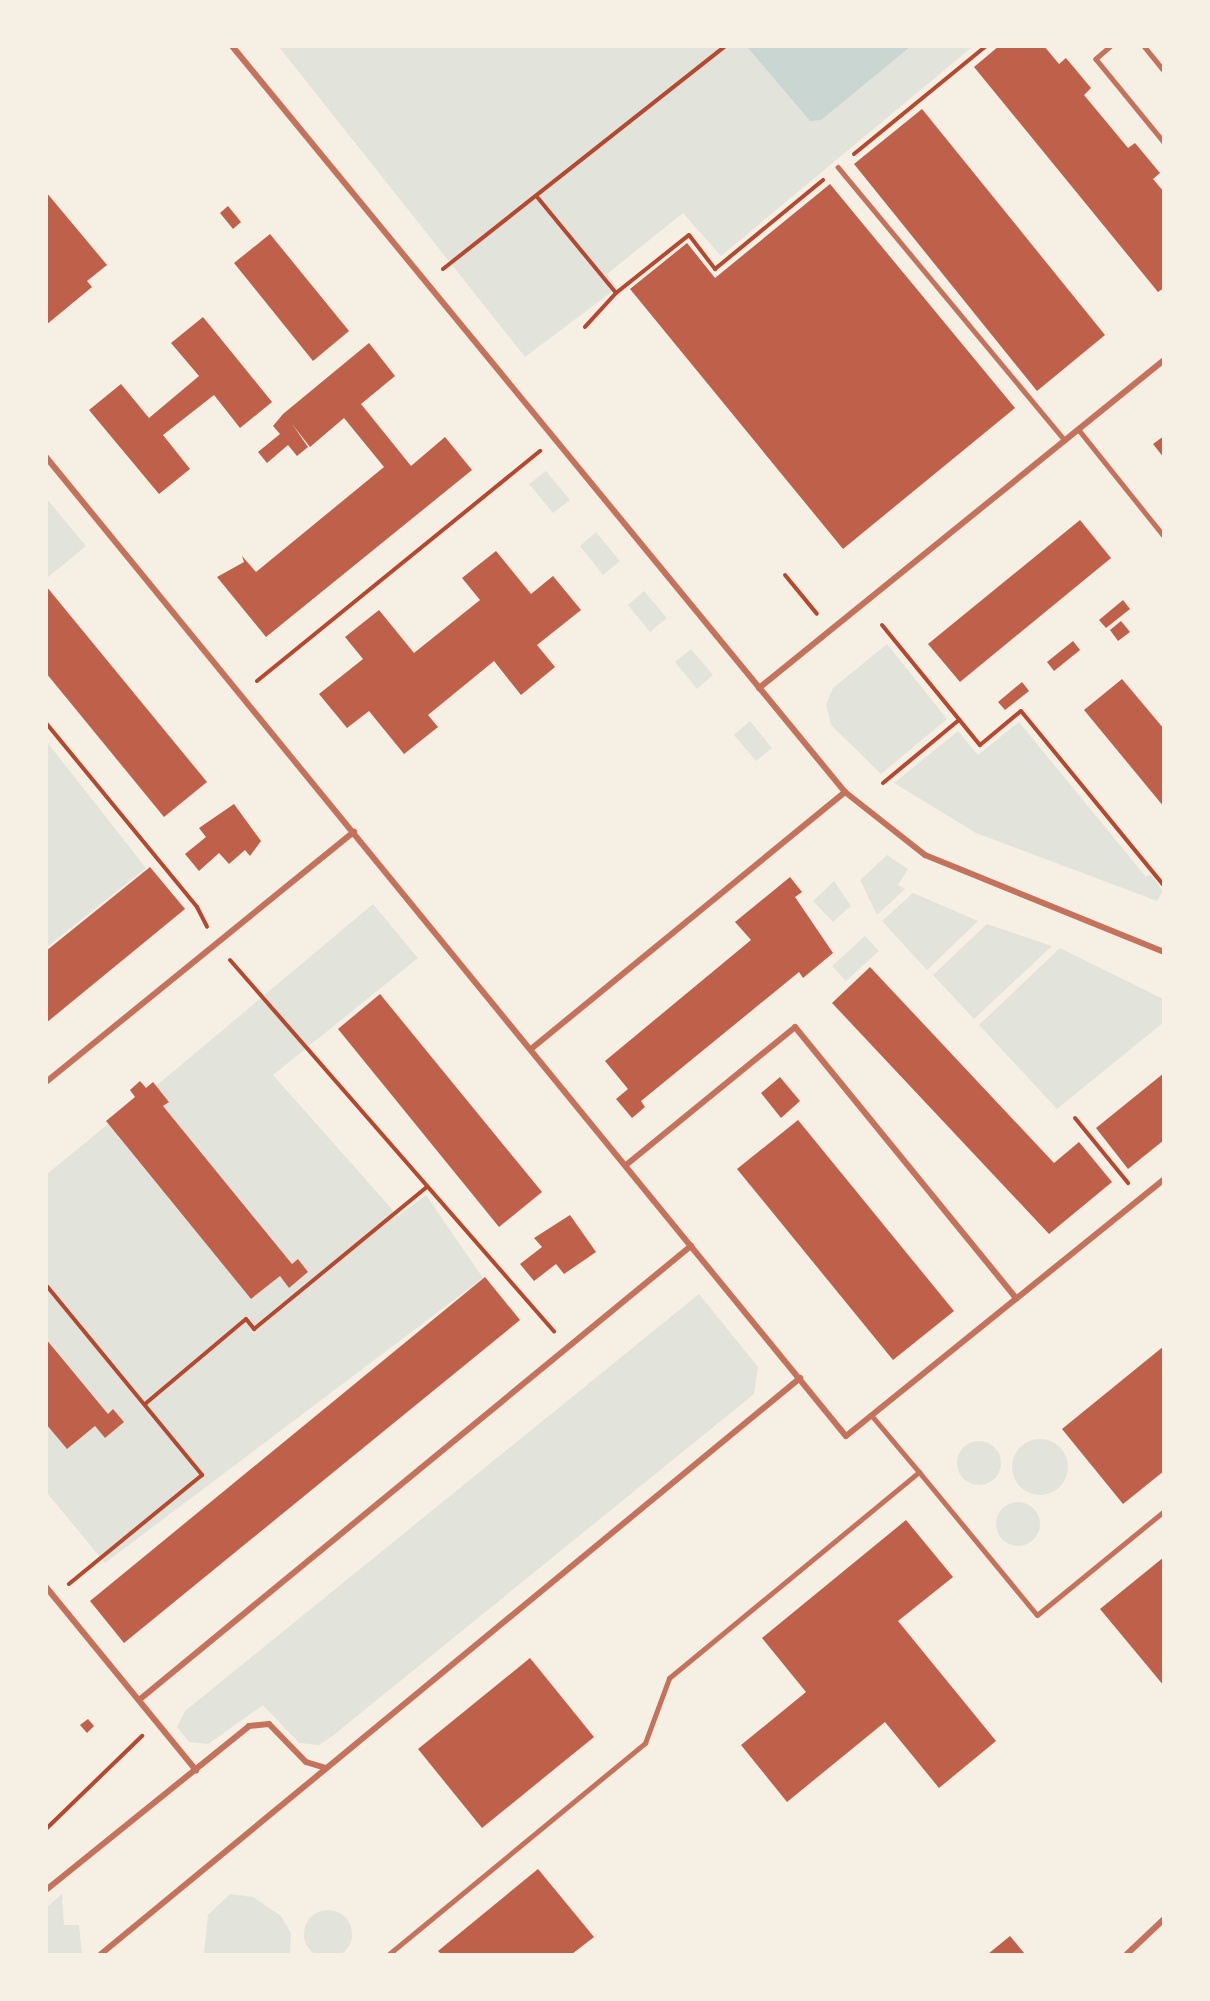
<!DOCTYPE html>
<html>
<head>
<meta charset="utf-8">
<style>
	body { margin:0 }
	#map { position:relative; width:1210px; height:2001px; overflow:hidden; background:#f6efe4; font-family:"DM Sans",sans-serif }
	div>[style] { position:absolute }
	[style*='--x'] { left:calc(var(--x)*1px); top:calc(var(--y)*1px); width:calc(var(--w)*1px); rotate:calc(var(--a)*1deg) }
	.green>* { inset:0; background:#e2e4dc }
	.round { border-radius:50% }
	.water>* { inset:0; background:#c9d6d2 }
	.building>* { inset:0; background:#bf614a }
	.path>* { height:4px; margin:-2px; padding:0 2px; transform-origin:2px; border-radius:2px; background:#b5482f }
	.service>* { height:4.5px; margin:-2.25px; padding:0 2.25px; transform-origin:2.25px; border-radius:2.25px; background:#c5725c }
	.pedestrian>* { height:5px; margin:-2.5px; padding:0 2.5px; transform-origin:2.5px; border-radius:2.5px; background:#c5725c }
	.minor>* { height:6px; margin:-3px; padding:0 3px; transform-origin:3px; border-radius:3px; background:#c5725c }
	span { translate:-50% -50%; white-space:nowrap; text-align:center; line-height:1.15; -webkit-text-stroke:6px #f6efe4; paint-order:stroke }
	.frame { position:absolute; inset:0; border:48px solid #f6efe4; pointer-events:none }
</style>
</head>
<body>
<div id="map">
	<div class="green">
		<div style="clip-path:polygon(279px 47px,747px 47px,810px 121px,910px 47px,972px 47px,721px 256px,683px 213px,607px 274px,617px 288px,525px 357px)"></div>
		<div style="clip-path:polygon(546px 471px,570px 500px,553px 513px,529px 484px)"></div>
		<div style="clip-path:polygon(46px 498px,86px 546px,47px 578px,46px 578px)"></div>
		<div style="clip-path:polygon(596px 532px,620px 561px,603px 575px,580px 546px)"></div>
		<div style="clip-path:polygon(644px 591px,667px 618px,650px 632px,628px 605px)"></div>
		<div style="clip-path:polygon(887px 644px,947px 719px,881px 774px,831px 725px,826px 705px,833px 688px)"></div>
		<div style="clip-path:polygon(691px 649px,713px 675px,697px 689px,675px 662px)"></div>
		<div style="clip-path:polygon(750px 721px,772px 748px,756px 761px,734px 735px)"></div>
		<div style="clip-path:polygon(1019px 722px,1146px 877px,1150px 874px,1163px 891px,1157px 901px,976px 833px,894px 783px,958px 731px,978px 755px)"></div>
		<div style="clip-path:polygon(47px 742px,146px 868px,47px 947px,46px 947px)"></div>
		<div style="clip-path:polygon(887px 855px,908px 869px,898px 885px,905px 889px,877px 915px,860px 880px)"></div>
		<div style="clip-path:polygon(834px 881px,851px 906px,833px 922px,813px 901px)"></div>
		<div style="clip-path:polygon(913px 893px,978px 921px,927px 970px,882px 921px)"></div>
		<div style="clip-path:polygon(373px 904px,418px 958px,273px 1075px,398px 1216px,426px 1195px,483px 1278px,105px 1563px,47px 1493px,46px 1424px,67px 1449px,95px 1426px,105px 1438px,124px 1422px,114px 1410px,108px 1414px,47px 1339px,47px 1174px,108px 1124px,251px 1299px,280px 1276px,289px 1288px,308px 1273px,298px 1259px,292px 1264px,163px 1106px,169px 1101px,156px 1086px)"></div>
		<div style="clip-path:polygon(987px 924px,1052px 946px,974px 1019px,933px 975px)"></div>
		<div style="clip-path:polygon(865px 936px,879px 951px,846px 981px,832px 966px)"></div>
		<div style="clip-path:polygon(1060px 948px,1163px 999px,1164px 1022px,1057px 1109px,979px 1025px)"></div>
		<div style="clip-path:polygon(699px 1294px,758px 1367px,754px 1394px,330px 1738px,319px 1745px,299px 1743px,263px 1705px,208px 1744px,189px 1742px,177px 1727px,185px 1711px)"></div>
		<div class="round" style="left:1012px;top:1439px;width:56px;height:56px"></div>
		<div class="round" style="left:957px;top:1441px;width:44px;height:44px"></div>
		<div class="round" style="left:996px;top:1502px;width:44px;height:44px"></div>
		<div style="clip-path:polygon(62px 1894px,64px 1925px,79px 1925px,82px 1954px,47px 1954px,47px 1907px)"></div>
		<div style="clip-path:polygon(230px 1894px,253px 1897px,281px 1916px,291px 1933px,290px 1954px,204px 1954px,208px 1915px)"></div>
		<div class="round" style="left:304px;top:1910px;width:48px;height:48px"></div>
	</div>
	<div class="water">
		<div style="clip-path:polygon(747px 47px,910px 47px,821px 120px,810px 121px)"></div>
	</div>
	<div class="building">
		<div style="clip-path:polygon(999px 46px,1044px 46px,1059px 64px,1066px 58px,1091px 88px,1084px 95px,1128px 148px,1135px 143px,1160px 173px,1153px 179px,1164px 192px,1164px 288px,1158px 292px,974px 67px)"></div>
		<div style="clip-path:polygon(922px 109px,1105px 335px,1037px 391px,854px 164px)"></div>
		<div style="clip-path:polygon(830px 184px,1015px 408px,843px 549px,630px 289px,687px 243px,715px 278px)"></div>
		<div style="clip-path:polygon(46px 192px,107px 265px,87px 281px,92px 287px,46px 325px)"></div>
		<div style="clip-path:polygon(228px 206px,241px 222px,233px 229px,220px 213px)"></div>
		<div style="clip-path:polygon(270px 234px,349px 331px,313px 361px,234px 263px)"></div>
		<div style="clip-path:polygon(203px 317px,272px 402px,240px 428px,214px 395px,163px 435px,190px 469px,159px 494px,89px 410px,121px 384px,149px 418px,199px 376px,171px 343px)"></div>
		<div style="clip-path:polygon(369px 343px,395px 376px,361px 404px,411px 466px,445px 437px,472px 470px,266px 637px,217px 577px,244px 562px,242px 556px,256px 572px,384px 467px,344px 418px,310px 447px,292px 424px,308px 447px,297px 456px,288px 445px,267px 463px,258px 452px,280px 434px,273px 426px,283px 414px)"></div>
		<div style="clip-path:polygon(1164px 436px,1164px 458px,1153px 444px)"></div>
		<div style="clip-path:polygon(1080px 520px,1111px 558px,960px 682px,928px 644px)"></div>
		<div style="clip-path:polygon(496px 551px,531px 594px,553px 576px,581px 610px,537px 645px,555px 667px,521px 695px,494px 661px,428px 715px,438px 727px,404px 754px,369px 711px,347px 728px,319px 694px,363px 659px,345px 637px,379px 610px,414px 653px,480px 600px,462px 578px)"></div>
		<div style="clip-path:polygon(46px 586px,207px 782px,164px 817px,46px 673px)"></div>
		<div style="clip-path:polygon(1123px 600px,1130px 609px,1106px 628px,1099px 620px)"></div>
		<div style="clip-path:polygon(1121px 621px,1130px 632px,1118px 641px,1110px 630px)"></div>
		<div style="clip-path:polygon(1073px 641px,1080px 650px,1054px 671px,1047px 662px)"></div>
		<div style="clip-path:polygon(1122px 679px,1164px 729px,1164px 807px,1084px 710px)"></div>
		<div style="clip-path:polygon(1022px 682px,1029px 691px,1005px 710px,998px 702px)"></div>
		<div style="clip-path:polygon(234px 804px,261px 841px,250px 856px,245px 850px,229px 864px,219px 853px,199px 871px,185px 854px,206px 837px,199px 828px)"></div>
		<div style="clip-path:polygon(150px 867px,185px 909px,46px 1023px,46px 951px)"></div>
		<div style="clip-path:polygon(790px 877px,802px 892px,795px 897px,833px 953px,803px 978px,799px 972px,641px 1101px,645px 1107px,632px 1118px,616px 1099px,628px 1089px,605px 1061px,751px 940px,735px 922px)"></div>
		<div style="clip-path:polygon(870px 967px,1054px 1163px,1079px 1142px,1112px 1182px,1049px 1234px,832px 1003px)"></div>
		<div style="clip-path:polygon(380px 994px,542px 1192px,499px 1227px,338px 1029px)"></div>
		<div style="clip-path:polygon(1164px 1073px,1164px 1140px,1128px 1169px,1096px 1128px)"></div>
		<div style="clip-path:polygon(780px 1077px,800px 1101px,781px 1118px,761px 1093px)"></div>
		<div style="clip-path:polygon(140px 1081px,146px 1088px,153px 1082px,169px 1102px,163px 1106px,292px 1264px,298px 1259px,308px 1272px,289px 1288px,280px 1276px,251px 1299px,106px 1121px,135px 1097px,130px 1090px)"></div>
		<div style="clip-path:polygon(798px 1120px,954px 1311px,893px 1360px,737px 1169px)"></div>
		<div style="clip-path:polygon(570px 1215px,596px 1252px,564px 1274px,556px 1264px,534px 1281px,520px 1264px,542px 1247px,534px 1238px)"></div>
		<div style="clip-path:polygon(485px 1277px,520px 1320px,124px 1643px,90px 1601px)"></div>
		<div style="clip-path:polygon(46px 1339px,108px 1414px,113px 1409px,124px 1422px,105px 1438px,95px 1426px,67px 1449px,46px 1424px)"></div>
		<div style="clip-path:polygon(1164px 1346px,1164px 1471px,1123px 1504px,1062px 1429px)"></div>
		<div style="clip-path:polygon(906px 1520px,953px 1577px,898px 1621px,996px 1741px,939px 1788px,885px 1722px,787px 1802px,741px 1745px,806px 1692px,762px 1638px)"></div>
		<div style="clip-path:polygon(1164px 1557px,1164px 1686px,1100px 1609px)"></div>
		<div style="clip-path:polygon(530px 1658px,594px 1737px,482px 1828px,418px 1749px)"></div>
		<div style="clip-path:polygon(88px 1719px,94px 1726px,87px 1733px,80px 1725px)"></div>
		<div style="clip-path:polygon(538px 1869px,594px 1937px,572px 1954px,441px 1954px,438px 1951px)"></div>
		<div style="clip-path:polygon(1010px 1936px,1025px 1954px,988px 1954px)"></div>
	</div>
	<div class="path">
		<div style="--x:854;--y:154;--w:171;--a:-39.3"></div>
		<div style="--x:538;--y:198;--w:123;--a:50.6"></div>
		<div style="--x:616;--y:293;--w:46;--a:132.4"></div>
		<div style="--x:443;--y:269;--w:360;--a:-38.3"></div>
		<div style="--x:616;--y:293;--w:93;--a:-38.5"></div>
		<div style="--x:689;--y:235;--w:43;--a:52.6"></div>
		<div style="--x:715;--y:269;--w:140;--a:-39.5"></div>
		<div style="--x:785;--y:575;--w:50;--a:50.6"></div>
		<div style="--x:882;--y:625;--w:155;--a:50.8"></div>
		<div style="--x:980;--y:745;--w:53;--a:-39.7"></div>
		<div style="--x:1021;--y:711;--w:226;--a:50.7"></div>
		<div style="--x:257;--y:681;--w:365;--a:-39.1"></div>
		<div style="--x:46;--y:692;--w:6;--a:90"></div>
		<div style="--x:46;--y:723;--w:238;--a:50.6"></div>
		<div style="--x:197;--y:907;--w:22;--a:63"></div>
		<div style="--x:883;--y:783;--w:99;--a:-39.7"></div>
		<div style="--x:230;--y:960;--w:493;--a:48.9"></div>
		<div style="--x:1075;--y:1118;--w:84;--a:50.8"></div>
		<div style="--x:46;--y:1285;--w:246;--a:50.6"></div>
		<div style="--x:202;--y:1475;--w:172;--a:140.7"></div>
		<div style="--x:145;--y:1404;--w:132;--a:-40.1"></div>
		<div style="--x:246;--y:1319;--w:13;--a:51"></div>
		<div style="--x:254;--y:1329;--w:224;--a:-39.4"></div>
		<div style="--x:46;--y:1829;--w:134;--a:-44.1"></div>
	</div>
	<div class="service">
		<div style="--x:1111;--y:46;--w:20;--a:139"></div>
		<div style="--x:1096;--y:59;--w:107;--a:50.7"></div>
		<div style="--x:1144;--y:46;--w:32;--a:51"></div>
		<div style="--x:838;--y:167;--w:355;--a:50.3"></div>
		<div style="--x:1079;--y:430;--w:136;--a:51.3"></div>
	</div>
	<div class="pedestrian">
		<div style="--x:871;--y:1415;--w:75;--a:49.9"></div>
		<div style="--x:389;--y:1954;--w:332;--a:-39.5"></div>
		<div style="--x:645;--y:1743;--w:69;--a:-69.7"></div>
		<div style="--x:669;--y:1678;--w:324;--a:-39.5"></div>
		<div style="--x:919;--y:1472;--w:185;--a:50.5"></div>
		<div style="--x:1037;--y:1615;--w:164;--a:-39.3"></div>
	</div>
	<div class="minor">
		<div style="--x:232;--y:46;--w:966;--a:50.59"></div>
		<div style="--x:845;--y:792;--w:102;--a:38.2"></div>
		<div style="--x:925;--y:855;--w:258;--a:22.1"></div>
		<div style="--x:46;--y:457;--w:1264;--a:50.75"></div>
		<div style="--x:846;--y:1436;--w:409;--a:-38.9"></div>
		<div style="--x:759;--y:688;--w:521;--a:-39"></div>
		<div style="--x:531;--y:1049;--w:406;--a:-39.3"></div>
		<div style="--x:46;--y:1082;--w:397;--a:-39.1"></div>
		<div style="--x:626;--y:1165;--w:218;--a:-39.2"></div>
		<div style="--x:795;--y:1027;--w:350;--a:50.8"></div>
		<div style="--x:46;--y:1587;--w:237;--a:50.7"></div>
		<div style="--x:139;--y:1700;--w:715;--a:-39.44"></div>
		<div style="--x:46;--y:1890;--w:261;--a:-38.9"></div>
		<div style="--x:249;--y:1726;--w:20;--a:-6"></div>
		<div style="--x:269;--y:1724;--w:53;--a:45.8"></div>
		<div style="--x:306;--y:1762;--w:21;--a:17"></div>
		<div style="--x:101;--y:1954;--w:906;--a:-39.49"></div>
		<div style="--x:1127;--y:1954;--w:51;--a:-43.4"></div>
	</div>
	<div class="frame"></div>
</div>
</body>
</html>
